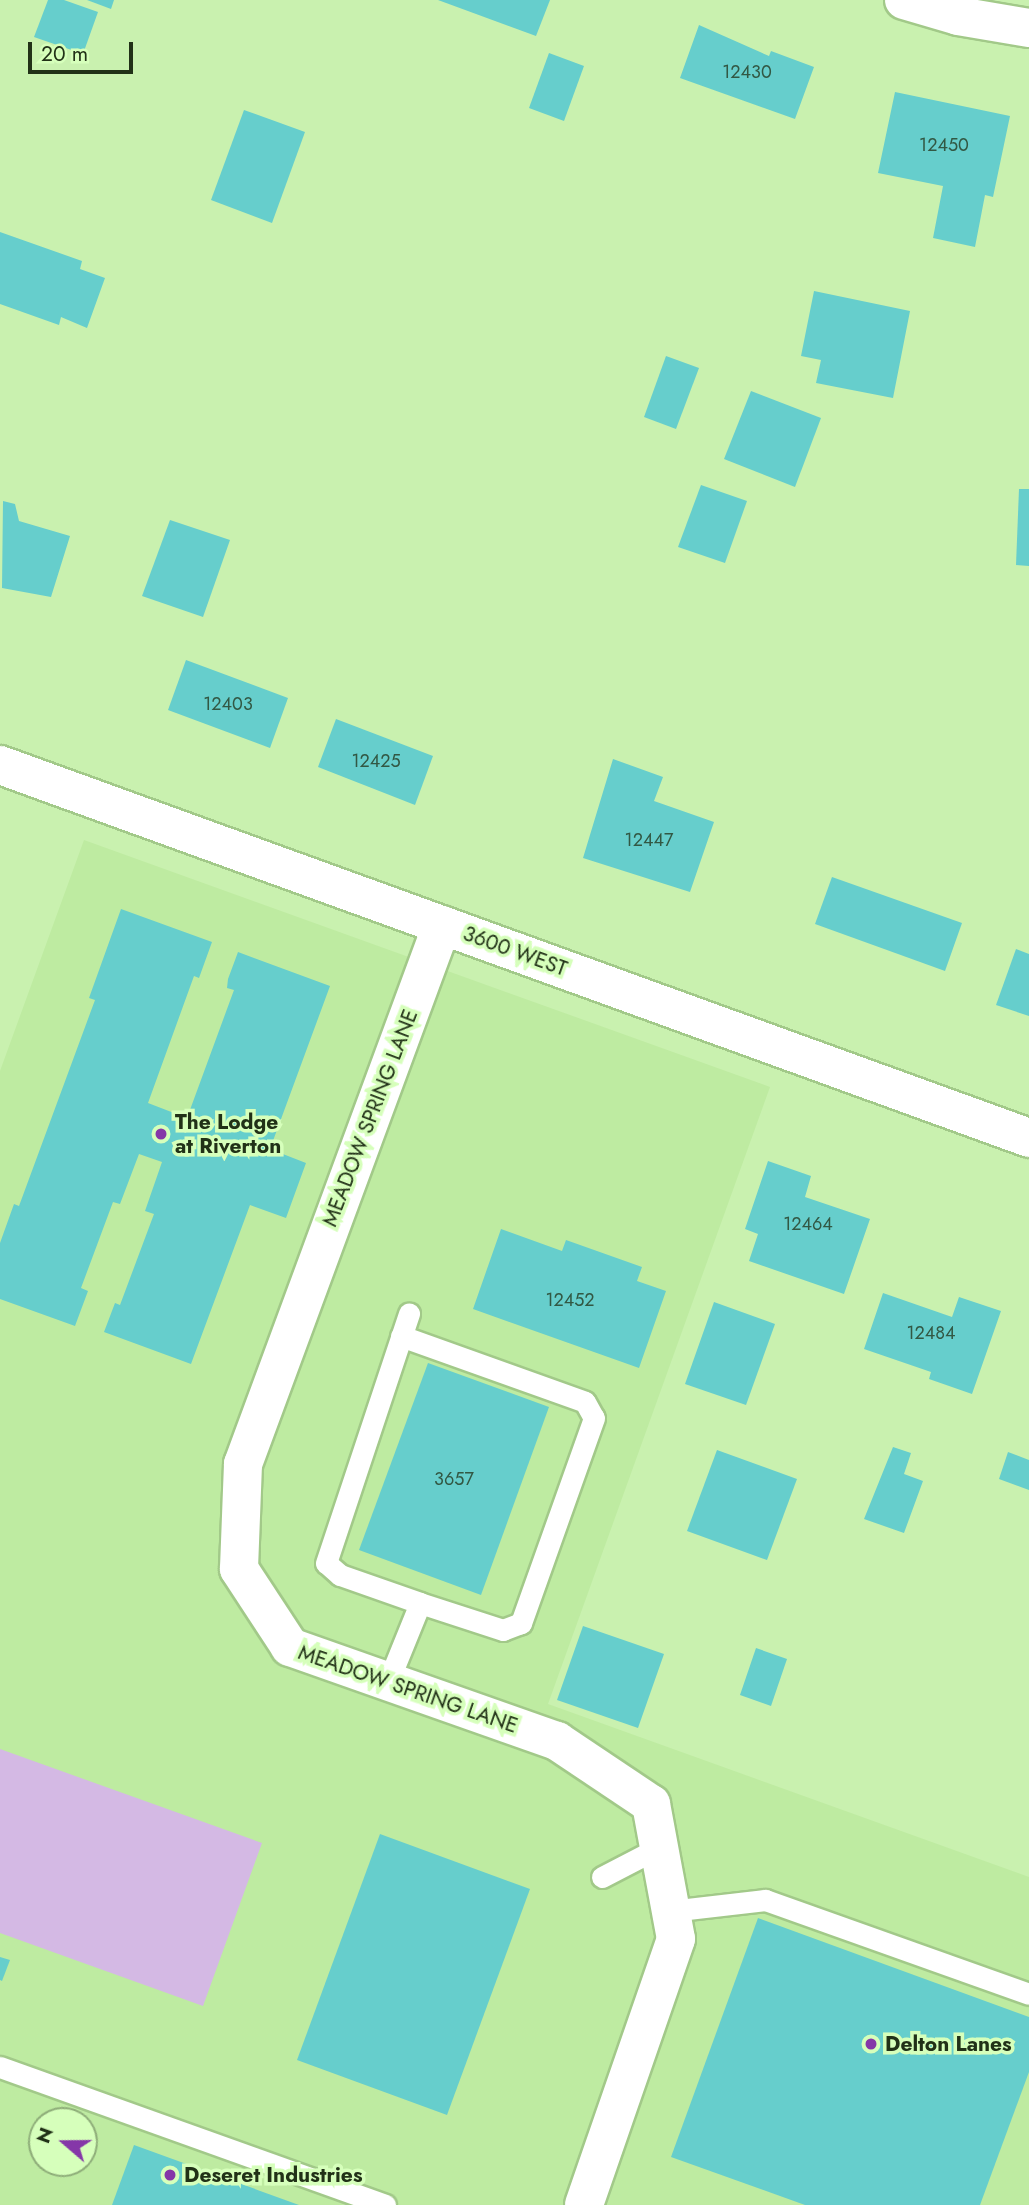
<!DOCTYPE html>
<html>
<head>
<meta charset="utf-8">
<style>
	body { margin:0 }
	#map { position:relative; width:1029px; height:2205px; overflow:hidden; background:#c9f1af; font-family:Jost,sans-serif }
	div>[style] { position:absolute }
	[style*='--x'] { left:calc(var(--x)*1px); top:calc(var(--y)*1px); width:calc(var(--w)*1px); rotate:calc(var(--a)*1deg) }
	.built>* { inset:0; background:#beeba1 }
	.green>* { inset:0; background:#d4b9e4 }
	.building>* { inset:0; background:#66cecc }
	.roads { filter:drop-shadow(2px 0 #a2c989) drop-shadow(-2px 0 #a2c989) drop-shadow(0 2px #a2c989) drop-shadow(0 -2px #a2c989) }
	.lane>* { height:21px; margin:-10.5px; padding:0 10.5px; transform-origin:10.5px; border-radius:10.5px; background:#fff }
	.street>* { height:38px; margin:-19px; padding:0 19px; transform-origin:19px; border-radius:19px; background:#fff }
	.secondary>* { height:38px; margin:-19px; padding:0 19px; transform-origin:19px; border-radius:19px; background:#fff }
	.dots>* { width:19px; height:19px; translate:-50% -50%; box-sizing:border-box; border:4px solid #d6ffbb; border-radius:50% }
	span { translate:-50% -50%; white-space:nowrap; text-align:center; line-height:1.15; -webkit-text-stroke:7px #d6ffbb; paint-order:stroke }
	.number-label { font-size:18px; color:#325844 }
	.number-label span { -webkit-text-stroke-width:0 }
	.street-label { font-size:21px; color:#213117 }
	.poi-label { font-size:21px; color:#213117; font-weight:700 }
	.left { translate:0 -50%; text-align:left }
	.north { position:absolute; left:28px; top:2107px; width:70px; height:70px; box-sizing:border-box; background:#d6ffbb; border:2px solid #8ead79; border-radius:50%; rotate:290deg; font-size:19px; font-weight:700; line-height:28px; text-align:center; color:#213117 }
	.north::after { content:''; display:block; margin:auto; width:24px; height:32px; background:#8537a8; clip-path:polygon(50% 0,100% 100%,50% 72%,0 100%) }
	.scale { position:absolute; left:28px; top:42px; width:105px; height:32px; box-sizing:border-box; border:4px solid #213117; border-top:0; padding-left:9px; font-size:21px; line-height:24px; white-space:nowrap; color:#213117; -webkit-text-stroke:5px #d6ffbb; paint-order:stroke }
</style>
</head>
<body>
<div id="map">
	<div class="built">
		<div style="clip-path:polygon(evenodd,84px 840px,770px 1087px,548px 1704px,1029px 1877px,1029px 2205px,0 2205px,0 1071px,84px 840px,42px 2121px,84px 2121px,84px 2163px,42px 2163px,42px 2121px)"></div>
	</div>
	<div class="green">
		<div style="clip-path:polygon(0 1749px,262px 1843px,203px 2006px,0 1933px)"></div>
	</div>
	<div class="building">
		<div style="clip-path:polygon(48px 0,64px 0,98px 12px,83px 54px,34px 37px)"></div>
		<div style="clip-path:polygon(87px 0,114px 0,111px 9px)"></div>
		<div style="clip-path:polygon(438px 0,550px 0,536px 36px)"></div>
		<div style="clip-path:polygon(699px 25px,769px 56px,771px 51px,814px 67px,795px 119px,680px 78px)"></div>
		<div style="clip-path:polygon(549px 53px,584px 66px,564px 121px,529px 108px)"></div>
		<div style="clip-path:polygon(895px 92px,1010px 116px,993px 197px,985px 195px,975px 247px,933px 238px,943px 186px,878px 173px)"></div>
		<div style="clip-path:polygon(244px 110px,305px 132px,272px 223px,211px 200px)"></div>
		<div style="clip-path:polygon(0 232px,82px 261px,80px 269px,105px 278px,87px 328px,61px 317px,59px 325px,0 304px)"></div>
		<div style="clip-path:polygon(814px 291px,910px 311px,893px 398px,816px 383px,821px 360px,801px 356px)"></div>
		<div style="clip-path:polygon(666px 356px,699px 368px,676px 429px,644px 417px)"></div>
		<div style="clip-path:polygon(751px 391px,821px 418px,795px 487px,724px 459px)"></div>
		<div style="clip-path:polygon(701px 485px,747px 501px,725px 563px,678px 547px)"></div>
		<div style="clip-path:polygon(1019px 489px,1029px 489px,1029px 566px,1016px 565px)"></div>
		<div style="clip-path:polygon(3px 501px,15px 504px,19px 521px,70px 536px,51px 597px,2px 588px)"></div>
		<div style="clip-path:polygon(170px 520px,230px 540px,203px 617px,142px 596px)"></div>
		<div style="clip-path:polygon(186px 660px,288px 698px,270px 748px,168px 710px)"></div>
		<div style="clip-path:polygon(336px 719px,433px 756px,415px 805px,318px 767px)"></div>
		<div style="clip-path:polygon(613px 759px,663px 777px,654px 801px,714px 822px,690px 892px,583px 858px)"></div>
		<div style="clip-path:polygon(832px 877px,962px 923px,945px 971px,815px 924px)"></div>
		<div style="clip-path:polygon(121px 909px,212px 942px,199px 978px,194px 976px,148px 1103px,187px 1118px,234px 990px,227px 988px,228px 979px,238px 952px,330px 986px,270px 1149px,306px 1163px,286px 1218px,250px 1205px,191px 1364px,104px 1332px,115px 1303px,120px 1305px,154px 1214px,145px 1211px,162px 1162px,139px 1154px,120px 1204px,113px 1202px,81px 1288px,88px 1291px,75px 1326px,0 1299px,0 1243px,14px 1204px,19px 1206px,95px 1000px,89px 998px)"></div>
		<div style="clip-path:polygon(1016px 949px,1029px 954px,1029px 1016px,996px 1005px)"></div>
		<div style="clip-path:polygon(768px 1161px,811px 1176px,805px 1197px,870px 1219px,844px 1294px,749px 1261px,758px 1234px,745px 1229px)"></div>
		<div style="clip-path:polygon(501px 1229px,562px 1251px,566px 1240px,642px 1267px,637px 1281px,666px 1291px,639px 1368px,473px 1309px)"></div>
		<div style="clip-path:polygon(883px 1293px,952px 1317px,959px 1297px,1001px 1311px,972px 1394px,929px 1379px,931px 1372px,864px 1349px)"></div>
		<div style="clip-path:polygon(714px 1302px,775px 1324px,746px 1405px,685px 1384px)"></div>
		<div style="clip-path:polygon(428px 1363px,549px 1407px,481px 1595px,359px 1550px)"></div>
		<div style="clip-path:polygon(893px 1447px,911px 1453px,904px 1474px,923px 1481px,904px 1533px,864px 1519px)"></div>
		<div style="clip-path:polygon(717px 1450px,797px 1479px,767px 1560px,687px 1531px)"></div>
		<div style="clip-path:polygon(1008px 1452px,1029px 1460px,1029px 1490px,999px 1479px)"></div>
		<div style="clip-path:polygon(583px 1626px,664px 1654px,638px 1728px,557px 1700px)"></div>
		<div style="clip-path:polygon(756px 1648px,787px 1659px,771px 1706px,740px 1695px)"></div>
		<div style="clip-path:polygon(380px 1834px,530px 1889px,447px 2115px,297px 2060px)"></div>
		<div style="clip-path:polygon(758px 1918px,1029px 2017px,1029px 2072px,980px 2205px,805px 2205px,671px 2157px)"></div>
		<div style="clip-path:polygon(0 1957px,10px 1960px,2px 1981px,0 1980px)"></div>
		<div style="clip-path:polygon(134px 2145px,299px 2205px,112px 2205px)"></div>
	</div>
	<div class="roads">
		<div class="lane">
			<div style="--x:401;--y:1336;--w:195;--a:19.7"></div>
			<div style="--x:585;--y:1402;--w:18;--a:61"></div>
			<div style="--x:594;--y:1418;--w:218;--a:109.6"></div>
			<div style="--x:521;--y:1623;--w:19;--a:159"></div>
			<div style="--x:503;--y:1630;--w:87;--a:-162"></div>
			<div style="--x:388;--y:1682;--w:85;--a:-67.9"></div>
			<div style="--x:420;--y:1603;--w:85;--a:-160.7"></div>
			<div style="--x:340;--y:1575;--w:18;--a:-139"></div>
			<div style="--x:326;--y:1563;--w:263;--a:-71.6"></div>
			<div style="--x:602;--y:1877;--w:63;--a:-27.4"></div>
			<div style="--x:670;--y:1911;--w:96;--a:-6.6"></div>
			<div style="--x:765;--y:1900;--w:280;--a:19.6"></div>
			<div style="--x:0;--y:2067;--w:409;--a:19.7"></div>
		</div>
		<div class="street">
			<div style="--x:904;--y:0;--w:56;--a:16.5"></div>
			<div style="--x:958;--y:16;--w:72;--a:9.6"></div>
			<div style="--x:442;--y:925;--w:575;--a:110.26"></div>
			<div style="--x:243;--y:1464;--w:105;--a:92.2"></div>
			<div style="--x:239;--y:1569;--w:93;--a:56.8"></div>
			<div style="--x:290;--y:1647;--w:283;--a:19.4"></div>
			<div style="--x:557;--y:1741;--w:113;--a:33.8"></div>
			<div style="--x:651;--y:1804;--w:137;--a:79.5"></div>
			<div style="--x:676;--y:1939;--w:281;--a:109.1"></div>
		</div>
		<div class="secondary">
			<div style="--x:0;--y:765;--w:1095;--a:19.92"></div>
		</div>
	</div>
	<div class="dots">
		<div style="left:161px;top:1134px;background:#8537a8"></div>
		<div style="left:871px;top:2044px;background:#8537a8"></div>
		<div style="left:170px;top:2175px;background:#8537a8"></div>
	</div>
	<div class="number-label">
		<span style="left:747px;top:72px">12430</span>
		<span style="left:944px;top:145px">12450</span>
		<span style="left:228px;top:704px">12403</span>
		<span style="left:376px;top:761px">12425</span>
		<span style="left:649px;top:840px">12447</span>
		<span style="left:808px;top:1224px">12464</span>
		<span style="left:570px;top:1300px">12452</span>
		<span style="left:931px;top:1333px">12484</span>
		<span style="left:454px;top:1479px">3657</span>
	</div>
	<div class="street-label">
		<span style="left:515px;top:951px;rotate:20deg">3600 WEST</span>
		<span style="left:370px;top:1118px;rotate:-69deg">MEADOW SPRING LANE</span>
		<span style="left:408px;top:1689px;rotate:19deg">MEADOW SPRING LANE</span>
	</div>
	<div class="poi-label">
		<span class="left" style="left:175px;top:1134px">The Lodge<br>at Riverton</span>
		<span class="left" style="left:885px;top:2044px">Delton Lanes</span>
		<span class="left" style="left:184px;top:2175px">Deseret Industries</span>
	</div>
	<div class="north">N</div>
	<div class="scale">20 m</div>
</div>
</body>
</html>
